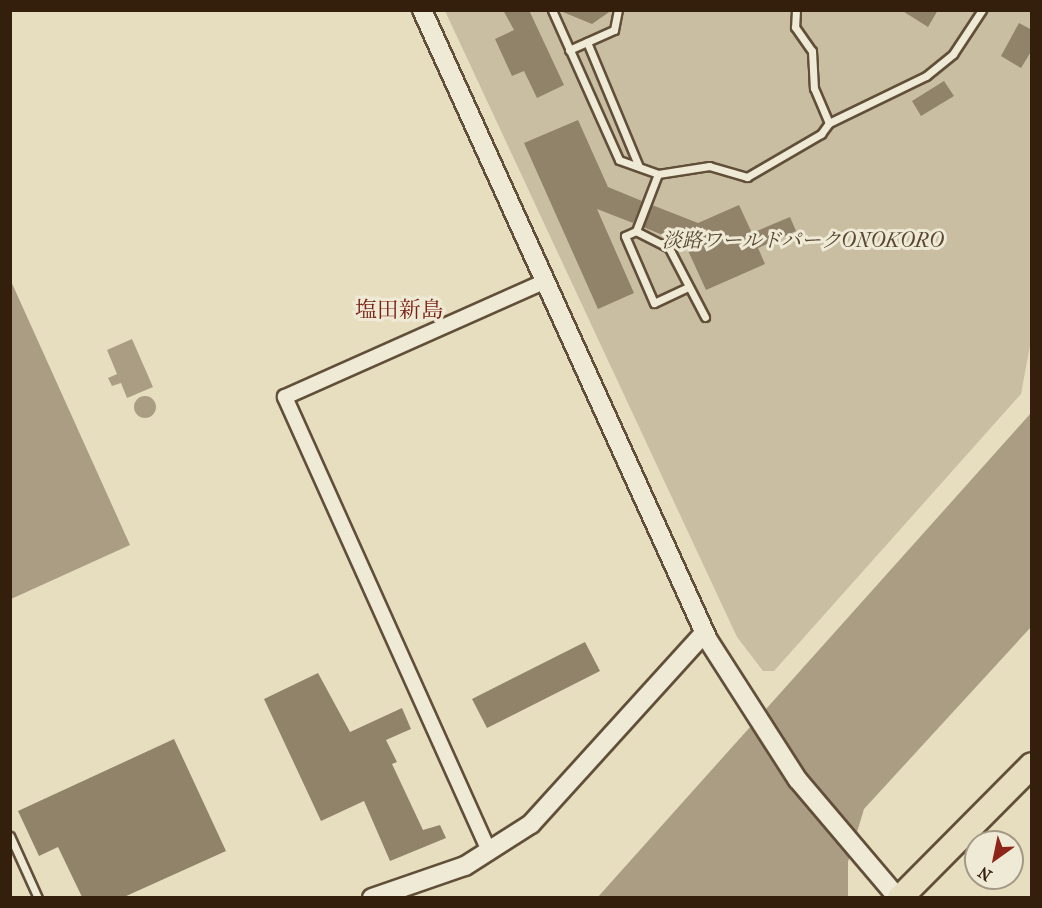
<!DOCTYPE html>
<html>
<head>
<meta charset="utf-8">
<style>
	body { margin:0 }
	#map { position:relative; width:1042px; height:908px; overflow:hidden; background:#e7dec0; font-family:"IM FELL French Canon","Noto Serif JP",serif }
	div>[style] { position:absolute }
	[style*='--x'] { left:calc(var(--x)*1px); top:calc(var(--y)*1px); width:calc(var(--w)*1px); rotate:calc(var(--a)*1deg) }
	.green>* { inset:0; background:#c9bea1 }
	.water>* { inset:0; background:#aa9d83 }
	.round { border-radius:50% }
	.building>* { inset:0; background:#91826a }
	.roads { filter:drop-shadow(2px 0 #614f39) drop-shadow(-2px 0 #614f39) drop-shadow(0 2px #614f39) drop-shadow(0 -2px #614f39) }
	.lane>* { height:7px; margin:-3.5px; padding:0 3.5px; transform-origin:3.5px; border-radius:3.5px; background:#efead6 }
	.street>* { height:14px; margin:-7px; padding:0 7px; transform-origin:7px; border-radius:7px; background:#efead6 }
	.secondary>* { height:18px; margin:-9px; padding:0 9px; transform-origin:9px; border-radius:9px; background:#efead6 }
	.highway>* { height:24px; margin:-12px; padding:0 12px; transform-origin:12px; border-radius:12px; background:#e7dec0 }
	span { translate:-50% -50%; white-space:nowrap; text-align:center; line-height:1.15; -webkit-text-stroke:6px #efead6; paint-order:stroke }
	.park-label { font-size:20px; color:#594731; font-style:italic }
	.quarter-label { font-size:22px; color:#7a1f14 }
	.frame { position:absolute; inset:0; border:12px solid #341f0c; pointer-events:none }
	.north { position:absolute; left:964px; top:830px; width:60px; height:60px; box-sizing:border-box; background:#efead6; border:2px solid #a49985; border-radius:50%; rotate:213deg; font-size:16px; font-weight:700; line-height:24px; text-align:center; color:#341f0c }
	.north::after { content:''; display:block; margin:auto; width:21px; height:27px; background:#8f2418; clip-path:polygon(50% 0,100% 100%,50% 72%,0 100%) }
</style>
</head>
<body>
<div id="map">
	<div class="green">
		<div style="clip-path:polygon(445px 11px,1031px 11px,1032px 335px,1021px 394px,774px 671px,763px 671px,737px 637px)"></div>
	</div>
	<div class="water">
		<div style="clip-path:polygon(10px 279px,130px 545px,11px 599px,10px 599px)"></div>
		<div style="clip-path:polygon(132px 339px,153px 387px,127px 398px,121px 383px,112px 386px,108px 378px,117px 374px,107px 350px)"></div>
		<div class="round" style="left:134px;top:396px;width:22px;height:22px"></div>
		<div style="clip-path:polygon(1031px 413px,1031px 627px,864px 809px,848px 862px,848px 897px,597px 898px)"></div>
	</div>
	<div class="building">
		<div style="clip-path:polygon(503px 10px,529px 10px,564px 85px,537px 98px,524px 71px,512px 76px,495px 39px,514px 30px)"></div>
		<div style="clip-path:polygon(558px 10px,612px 10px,592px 24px)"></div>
		<div style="clip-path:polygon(901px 10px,938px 10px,928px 27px)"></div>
		<div style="clip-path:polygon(1019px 23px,1032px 30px,1032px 50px,1021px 68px,1001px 56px)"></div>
		<div style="clip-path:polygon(944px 81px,954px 96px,921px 116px,912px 101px)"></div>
		<div style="clip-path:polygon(578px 120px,608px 187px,642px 201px,633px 223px,597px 209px,634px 293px,598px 309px,524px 143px)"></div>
		<div style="clip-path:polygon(652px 205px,698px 223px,739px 205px,752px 233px,790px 217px,796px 231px,758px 248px,765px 264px,706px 290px,685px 244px,643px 227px)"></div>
		<div style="clip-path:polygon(585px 642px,600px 671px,487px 728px,472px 699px)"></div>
		<div style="clip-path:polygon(318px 673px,350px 732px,402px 708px,411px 729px,386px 740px,397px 762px,392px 764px,423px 830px,440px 825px,446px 838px,390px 861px,364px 801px,321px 821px,264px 699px)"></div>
		<div style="clip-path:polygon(174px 739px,226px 851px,124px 897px,82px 897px,58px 847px,39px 856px,18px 811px)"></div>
	</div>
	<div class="roads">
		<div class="lane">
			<div style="--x:552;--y:10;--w:164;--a:65.9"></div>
			<div style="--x:619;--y:160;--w:41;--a:19.7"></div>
			<div style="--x:796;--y:10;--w:17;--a:93"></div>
			<div style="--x:795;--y:27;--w:29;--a:55"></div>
			<div style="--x:812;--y:51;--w:37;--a:87"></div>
			<div style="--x:814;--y:88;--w:38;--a:67"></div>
			<div style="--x:587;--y:42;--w:135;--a:67.4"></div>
			<div style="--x:569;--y:50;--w:49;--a:-24"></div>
			<div style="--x:614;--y:30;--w:20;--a:-79"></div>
			<div style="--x:636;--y:231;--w:12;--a:156"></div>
			<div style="--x:625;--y:236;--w:73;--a:66.6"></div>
			<div style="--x:654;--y:303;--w:38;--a:-25"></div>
			<div style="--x:705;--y:317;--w:78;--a:-117.6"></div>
			<div style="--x:669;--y:248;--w:37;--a:-153"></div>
			<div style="--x:636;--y:231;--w:61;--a:-68.9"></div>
			<div style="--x:658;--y:174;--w:52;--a:-8.9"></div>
			<div style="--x:709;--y:166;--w:40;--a:16"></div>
			<div style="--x:747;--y:177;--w:86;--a:-30.2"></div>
			<div style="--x:821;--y:134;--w:14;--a:-54"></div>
			<div style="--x:829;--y:123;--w:108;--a:-25.9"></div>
			<div style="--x:926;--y:76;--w:35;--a:-39"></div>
			<div style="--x:953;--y:54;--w:53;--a:-56.6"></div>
			<div style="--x:10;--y:836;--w:68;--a:65.7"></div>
		</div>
		<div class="street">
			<div style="--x:489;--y:851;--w:498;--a:-114.2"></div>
			<div style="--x:285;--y:397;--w:285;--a:-24"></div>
		</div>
		<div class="secondary">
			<div style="--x:422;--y:10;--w:692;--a:65.58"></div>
			<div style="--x:708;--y:640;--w:166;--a:57.3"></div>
			<div style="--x:798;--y:780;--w:155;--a:49.7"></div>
			<div style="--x:372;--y:898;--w:98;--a:-19"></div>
			<div style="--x:465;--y:866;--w:78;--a:-32.5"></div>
			<div style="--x:531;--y:824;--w:258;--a:-47.8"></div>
		</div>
		<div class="highway">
			<div style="--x:900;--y:898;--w:187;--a:-45.2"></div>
		</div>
	</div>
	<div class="park-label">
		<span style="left:803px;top:240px">淡路ワールドパークONOKORO</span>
	</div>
	<div class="quarter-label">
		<span style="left:399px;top:311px">塩田新島</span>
	</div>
	<div class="frame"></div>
	<div class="north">N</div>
</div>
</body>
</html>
